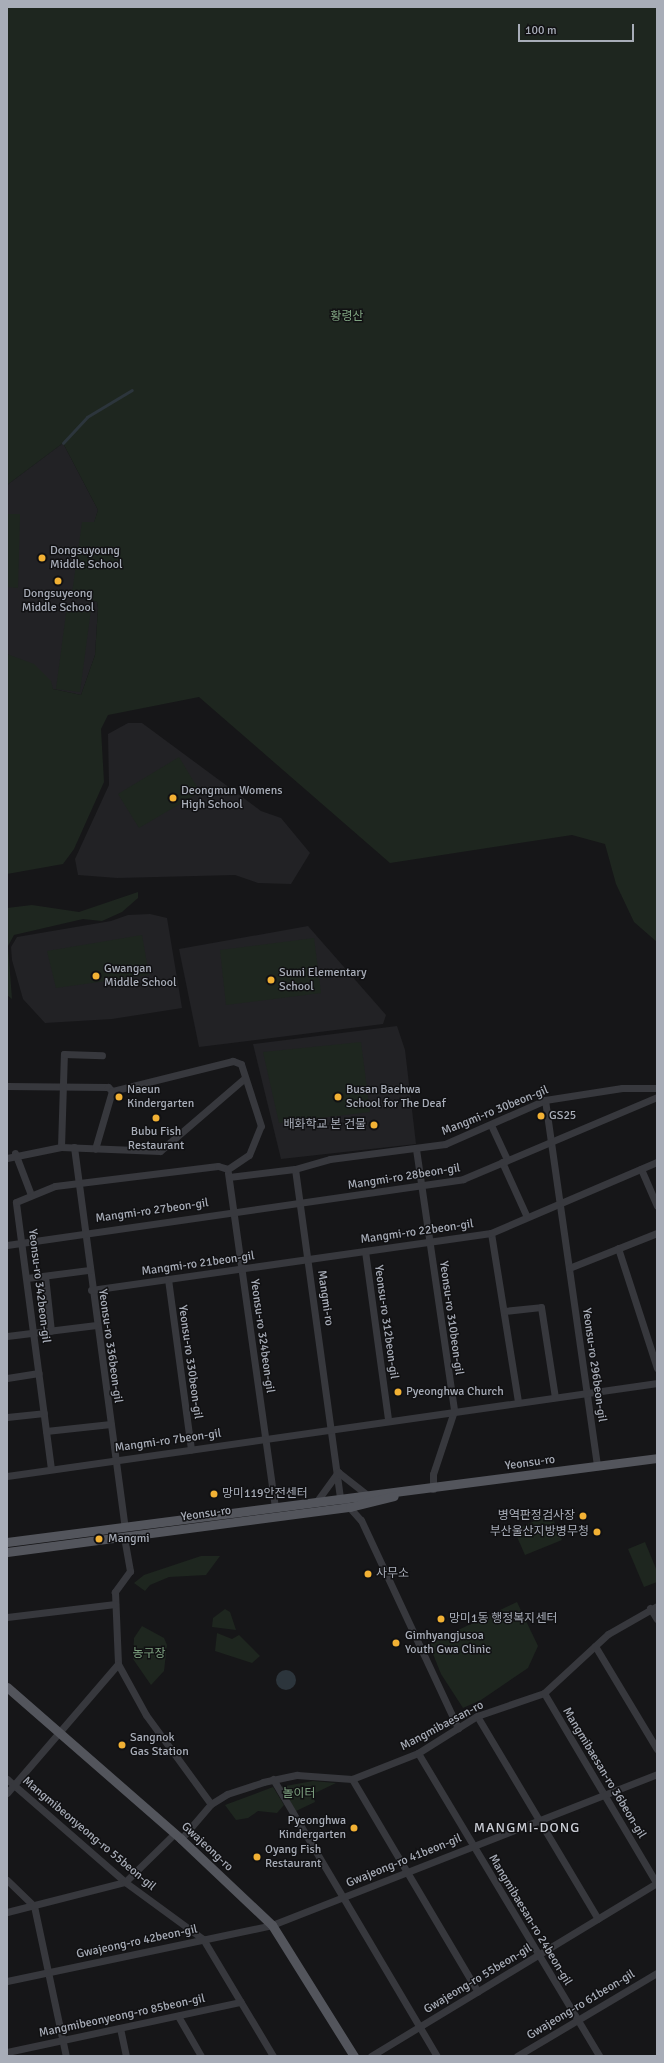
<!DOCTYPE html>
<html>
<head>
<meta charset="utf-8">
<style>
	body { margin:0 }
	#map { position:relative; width:664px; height:2063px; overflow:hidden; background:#161618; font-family:Signika,"Noto Sans KR",sans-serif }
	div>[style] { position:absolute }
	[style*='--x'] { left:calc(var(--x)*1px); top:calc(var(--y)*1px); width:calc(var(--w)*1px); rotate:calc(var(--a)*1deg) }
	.built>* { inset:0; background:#222225 }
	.green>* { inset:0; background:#1e261f }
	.water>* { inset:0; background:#2c353c }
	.round { border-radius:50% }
	.stream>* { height:2.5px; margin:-1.25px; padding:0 1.25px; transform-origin:1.25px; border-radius:1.25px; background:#2c353c }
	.minor>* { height:7px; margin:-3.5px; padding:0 3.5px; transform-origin:3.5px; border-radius:3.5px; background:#37383d }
	.major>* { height:9px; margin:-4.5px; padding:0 4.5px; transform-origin:4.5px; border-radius:4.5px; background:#53555c }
	.dots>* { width:11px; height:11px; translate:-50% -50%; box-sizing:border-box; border:2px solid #111113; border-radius:50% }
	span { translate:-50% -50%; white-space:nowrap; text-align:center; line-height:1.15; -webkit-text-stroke:3px #111113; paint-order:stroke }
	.park-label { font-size:12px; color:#7fa381 }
	.poi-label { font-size:12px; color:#a8adb8 }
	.left { translate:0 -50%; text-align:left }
	.right { translate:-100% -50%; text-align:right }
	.street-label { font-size:12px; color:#a8adb8 }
	.quarter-label { font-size:14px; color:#c9ccd4; letter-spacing:1px }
	.frame { position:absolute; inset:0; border:8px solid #a8adb8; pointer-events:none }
	.scale { position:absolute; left:518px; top:24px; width:116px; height:18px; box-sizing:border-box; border:2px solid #a8adb8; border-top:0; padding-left:5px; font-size:12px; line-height:14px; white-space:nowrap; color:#a8adb8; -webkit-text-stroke:3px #111113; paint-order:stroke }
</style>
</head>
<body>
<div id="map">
	<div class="built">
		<div style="clip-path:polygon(63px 443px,98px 510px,73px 593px,97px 602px,98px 608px,95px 655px,81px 695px,53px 689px,7px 654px,7px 485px)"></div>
		<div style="clip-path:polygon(128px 723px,142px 723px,261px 811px,281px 818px,310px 853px,291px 884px,258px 883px,235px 875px,117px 878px,78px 875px,75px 859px,109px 785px,108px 734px)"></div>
		<div style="clip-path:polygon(150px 914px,167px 918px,182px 1008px,112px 1019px,45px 1023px,23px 999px,12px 960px,11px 947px,17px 937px,111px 921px,128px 915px)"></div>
		<div style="clip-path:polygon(308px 926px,386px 1015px,383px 1024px,199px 1047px,179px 949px)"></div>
		<div style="clip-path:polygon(397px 1026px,405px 1050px,416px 1144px,281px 1159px,253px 1044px)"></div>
	</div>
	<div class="green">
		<div style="clip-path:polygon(7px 7px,657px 7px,657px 942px,634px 922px,616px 884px,605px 844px,572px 835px,390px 863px,199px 697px,108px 715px,101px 729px,104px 782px,74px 849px,63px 864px,7px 874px,7px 654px,34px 664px,51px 681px,53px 689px,81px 695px,95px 655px,98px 608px,97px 602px,72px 593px,82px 522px,94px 522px,98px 510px,63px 443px,7px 485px)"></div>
		<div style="clip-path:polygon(7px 514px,20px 514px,18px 588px,7px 587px)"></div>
		<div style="clip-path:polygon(67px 606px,91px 609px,80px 692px,56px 689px)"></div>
		<div style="clip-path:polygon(179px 757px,200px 792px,139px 828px,118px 794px)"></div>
		<div style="clip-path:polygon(138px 892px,138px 898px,122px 912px,102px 921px,83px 919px,14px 935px,8px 946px,12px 999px,7px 995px,7px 908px,32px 905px,79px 912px)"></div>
		<div style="clip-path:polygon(142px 935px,149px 975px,56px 988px,47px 951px)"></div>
		<div style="clip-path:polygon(314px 938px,321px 993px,226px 1005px,220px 950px)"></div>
		<div style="clip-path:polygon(361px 1042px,370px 1112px,279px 1123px,263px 1052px)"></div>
		<div style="clip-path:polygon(551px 1514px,562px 1540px,525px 1555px,514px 1530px)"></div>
		<div style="clip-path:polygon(645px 1542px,657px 1571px,657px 1582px,644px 1587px,628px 1549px)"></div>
		<div style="clip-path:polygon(201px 1556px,220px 1556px,206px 1575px,169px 1577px,150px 1585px,145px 1591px,134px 1583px,144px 1575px)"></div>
		<div style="clip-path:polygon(517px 1602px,538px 1646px,528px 1668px,481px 1700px,463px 1708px,441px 1674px,429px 1644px)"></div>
		<div style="clip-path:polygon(225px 1609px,230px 1612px,236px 1630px,212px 1627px,213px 1618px)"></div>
		<div style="clip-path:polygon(142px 1626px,164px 1638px,167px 1645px,164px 1671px,151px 1685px,133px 1659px,134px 1638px)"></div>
		<div style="clip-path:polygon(217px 1633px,232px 1639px,239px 1635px,260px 1656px,252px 1663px,215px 1651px)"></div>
		<div style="clip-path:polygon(313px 1781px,336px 1783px,313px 1794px,315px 1802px,294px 1812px,280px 1787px)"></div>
		<div style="clip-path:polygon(273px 1787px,284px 1805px,277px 1813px,258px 1811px,248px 1818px,236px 1820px,225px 1805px)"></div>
	</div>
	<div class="water">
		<div class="round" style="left:276px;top:1670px;width:20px;height:20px"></div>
	</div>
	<div class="stream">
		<div style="--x:63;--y:443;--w:35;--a:-47"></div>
		<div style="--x:87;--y:417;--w:52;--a:-31"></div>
	</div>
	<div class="minor">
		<div style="--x:7;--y:1086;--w:101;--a:0.6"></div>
		<div style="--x:108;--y:1087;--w:6;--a:45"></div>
		<div style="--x:545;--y:1100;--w:370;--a:81.9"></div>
		<div style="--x:491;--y:1125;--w:38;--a:65"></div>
		<div style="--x:61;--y:1147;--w:93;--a:-88.2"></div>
		<div style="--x:64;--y:1054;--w:38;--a:2"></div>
		<div style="--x:74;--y:1147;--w:383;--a:82.4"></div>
		<div style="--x:416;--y:1149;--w:265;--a:81.7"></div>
		<div style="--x:454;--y:1411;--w:66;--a:108.4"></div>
		<div style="--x:433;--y:1474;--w:15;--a:90"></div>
		<div style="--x:15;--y:1153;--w:45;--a:69.1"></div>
		<div style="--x:7;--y:1158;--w:55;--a:-11.5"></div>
		<div style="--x:61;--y:1147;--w:99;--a:2.3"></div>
		<div style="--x:160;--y:1151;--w:112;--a:-40.7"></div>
		<div style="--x:502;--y:1162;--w:60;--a:65.6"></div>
		<div style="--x:295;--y:1169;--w:331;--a:82.2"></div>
		<div style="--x:340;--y:1497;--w:31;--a:48"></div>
		<div style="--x:361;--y:1520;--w:230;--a:65"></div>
		<div style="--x:641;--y:1169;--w:40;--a:66.6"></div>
		<div style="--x:228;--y:1173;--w:337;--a:82"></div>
		<div style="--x:229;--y:1177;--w:66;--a:-6.9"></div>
		<div style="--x:295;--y:1169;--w:36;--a:-16"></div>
		<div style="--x:330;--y:1159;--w:116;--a:-7.4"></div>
		<div style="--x:445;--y:1144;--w:109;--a:-23.7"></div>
		<div style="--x:545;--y:1100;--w:78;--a:-8.9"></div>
		<div style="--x:622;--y:1088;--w:35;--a:0"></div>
		<div style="--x:491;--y:1233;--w:171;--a:80.9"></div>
		<div style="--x:7;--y:1245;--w:461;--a:-8.2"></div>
		<div style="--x:463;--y:1179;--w:211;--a:-22.9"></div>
		<div style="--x:618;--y:1248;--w:126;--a:72"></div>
		<div style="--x:365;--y:1251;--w:171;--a:82.2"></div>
		<div style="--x:569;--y:1268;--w:95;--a:-21.7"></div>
		<div style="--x:45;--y:1276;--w:55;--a:83.8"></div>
		<div style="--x:27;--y:1278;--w:63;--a:-7.4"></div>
		<div style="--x:168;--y:1279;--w:172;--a:82.3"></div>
		<div style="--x:91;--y:1290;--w:404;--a:-8.1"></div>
		<div style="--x:491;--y:1233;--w:181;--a:-23.2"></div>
		<div style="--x:504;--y:1311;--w:37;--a:-6"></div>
		<div style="--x:541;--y:1307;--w:91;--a:81.2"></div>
		<div style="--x:7;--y:1336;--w:90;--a:-7"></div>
		<div style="--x:7;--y:1378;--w:32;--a:-9"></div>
		<div style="--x:7;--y:1417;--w:37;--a:-6"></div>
		<div style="--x:46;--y:1431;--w:65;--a:-6.1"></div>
		<div style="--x:51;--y:1469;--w:269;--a:-97.5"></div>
		<div style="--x:16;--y:1202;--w:42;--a:-22.3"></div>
		<div style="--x:55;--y:1186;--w:164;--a:-7"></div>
		<div style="--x:218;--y:1166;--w:10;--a:17"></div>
		<div style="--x:228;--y:1169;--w:25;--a:-34"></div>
		<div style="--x:249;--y:1155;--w:31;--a:-68"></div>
		<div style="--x:261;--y:1126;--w:65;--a:-107.9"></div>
		<div style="--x:241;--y:1064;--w:9;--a:-159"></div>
		<div style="--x:233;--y:1061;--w:125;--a:166.1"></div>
		<div style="--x:112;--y:1091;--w:60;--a:106.3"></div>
		<div style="--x:7;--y:1476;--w:657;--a:-8.14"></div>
		<div style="--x:317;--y:1501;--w:36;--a:-54"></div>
		<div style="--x:338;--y:1472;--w:34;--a:38"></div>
		<div style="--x:124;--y:1537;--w:35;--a:80"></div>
		<div style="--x:130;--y:1571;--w:26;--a:126"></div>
		<div style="--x:115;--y:1592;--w:72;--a:87.6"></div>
		<div style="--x:118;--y:1664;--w:58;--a:61.2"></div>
		<div style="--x:146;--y:1715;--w:110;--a:53.9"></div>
		<div style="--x:650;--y:1608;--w:13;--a:58"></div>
		<div style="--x:7;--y:1617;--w:109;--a:-6.9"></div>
		<div style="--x:595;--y:1646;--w:120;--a:59"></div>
		<div style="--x:544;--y:1693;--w:222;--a:59.4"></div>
		<div style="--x:477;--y:1716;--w:236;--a:59.2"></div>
		<div style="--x:418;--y:1753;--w:353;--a:59.1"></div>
		<div style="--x:7;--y:1779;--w:157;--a:41.1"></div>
		<div style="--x:125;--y:1882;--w:97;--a:36.2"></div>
		<div style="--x:203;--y:1939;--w:136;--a:59.1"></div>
		<div style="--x:273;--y:1779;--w:322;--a:59.4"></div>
		<div style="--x:352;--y:1779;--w:247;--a:59.4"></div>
		<div style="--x:7;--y:1793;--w:170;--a:-49.3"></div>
		<div style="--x:181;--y:1839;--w:46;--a:-49.4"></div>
		<div style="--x:211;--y:1804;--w:19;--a:-32"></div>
		<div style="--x:227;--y:1794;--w:38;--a:-18"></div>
		<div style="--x:263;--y:1782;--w:35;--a:-12"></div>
		<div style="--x:297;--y:1775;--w:55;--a:4.2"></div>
		<div style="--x:352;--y:1779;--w:71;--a:-21.5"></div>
		<div style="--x:418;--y:1753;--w:70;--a:-32.1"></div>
		<div style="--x:477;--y:1716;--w:71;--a:-18.9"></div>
		<div style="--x:544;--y:1693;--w:87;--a:-42.7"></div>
		<div style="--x:608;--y:1634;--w:56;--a:-29.7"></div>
		<div style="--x:7;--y:1880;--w:37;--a:44"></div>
		<div style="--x:34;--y:1906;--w:153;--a:78"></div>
		<div style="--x:7;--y:1912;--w:122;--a:-14.3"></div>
		<div style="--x:125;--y:1882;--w:70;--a:-44.4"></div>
		<div style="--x:7;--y:1981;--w:271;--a:-11.9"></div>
		<div style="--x:272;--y:1925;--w:414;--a:-21.4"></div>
		<div style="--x:178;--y:2016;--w:46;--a:60.1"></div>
		<div style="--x:120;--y:2028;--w:29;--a:78"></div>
		<div style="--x:7;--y:2052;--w:239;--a:-12.1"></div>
		<div style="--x:371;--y:2056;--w:334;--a:-31.2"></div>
		<div style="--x:517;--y:2056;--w:163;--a:-30.7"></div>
	</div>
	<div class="major">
		<div style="--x:7;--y:1542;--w:655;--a:-7.36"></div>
		<div style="--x:7;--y:1552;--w:346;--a:-7.5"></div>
		<div style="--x:350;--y:1507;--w:45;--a:-14"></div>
		<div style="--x:7;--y:1687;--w:231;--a:41.1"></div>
		<div style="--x:181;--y:1839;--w:125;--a:43.4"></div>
		<div style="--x:272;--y:1925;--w:155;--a:58"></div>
	</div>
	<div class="dots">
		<div style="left:42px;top:558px;background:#f2b134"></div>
		<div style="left:58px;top:581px;background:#f2b134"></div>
		<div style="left:173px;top:798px;background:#f2b134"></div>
		<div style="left:96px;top:976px;background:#f2b134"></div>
		<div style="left:271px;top:980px;background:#f2b134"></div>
		<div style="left:119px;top:1097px;background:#f2b134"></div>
		<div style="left:338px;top:1097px;background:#f2b134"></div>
		<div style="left:541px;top:1116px;background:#f2b134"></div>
		<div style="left:156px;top:1118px;background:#f2b134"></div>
		<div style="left:374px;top:1125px;background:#f2b134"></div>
		<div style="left:398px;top:1392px;background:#f2b134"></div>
		<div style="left:214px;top:1494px;background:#f2b134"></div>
		<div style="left:583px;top:1516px;background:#f2b134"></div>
		<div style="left:597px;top:1532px;background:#f2b134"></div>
		<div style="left:99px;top:1539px;background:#f2b134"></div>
		<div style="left:368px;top:1574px;background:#f2b134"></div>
		<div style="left:441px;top:1619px;background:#f2b134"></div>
		<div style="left:396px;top:1643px;background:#f2b134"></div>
		<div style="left:122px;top:1745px;background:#f2b134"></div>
		<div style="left:354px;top:1828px;background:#f2b134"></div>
		<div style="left:257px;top:1857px;background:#f2b134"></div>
	</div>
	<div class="park-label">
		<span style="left:347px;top:317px">황령산</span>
		<span style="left:149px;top:1654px">농구장</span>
		<span style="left:299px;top:1794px">놀이터</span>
	</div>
	<div class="poi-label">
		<span class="left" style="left:50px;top:558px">Dongsuyoung<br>Middle School</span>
		<span style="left:58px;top:601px">Dongsuyeong<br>Middle School</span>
		<span class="left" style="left:181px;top:798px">Deongmun Womens<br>High School</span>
		<span class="left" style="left:104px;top:976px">Gwangan<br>Middle School</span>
		<span class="left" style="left:279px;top:980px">Sumi Elementary<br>School</span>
		<span class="left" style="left:127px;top:1097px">Naeun<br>Kindergarten</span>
		<span class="left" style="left:346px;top:1097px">Busan Baehwa<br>School for The Deaf</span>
		<span class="left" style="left:549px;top:1116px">GS25</span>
		<span class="right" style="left:366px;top:1125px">배화학교 본 건물</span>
		<span style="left:156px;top:1139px">Bubu Fish<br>Restaurant</span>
		<span class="left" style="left:406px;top:1392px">Pyeonghwa Church</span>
		<span class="left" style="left:222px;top:1494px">망미119안전센터</span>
		<span class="right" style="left:575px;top:1516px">병역판정검사장</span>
		<span class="right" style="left:589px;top:1532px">부산울산지방병무청</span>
		<span class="left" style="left:108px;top:1539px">Mangmi</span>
		<span class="left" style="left:376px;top:1574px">사무소</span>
		<span class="left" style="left:449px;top:1619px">망미1동 행정복지센터</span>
		<span class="left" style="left:405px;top:1643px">Gimhyangjusoa<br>Youth Gwa Clinic</span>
		<span class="left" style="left:130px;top:1745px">Sangnok<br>Gas Station</span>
		<span class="right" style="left:346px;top:1828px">Pyeonghwa<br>Kindergarten</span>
		<span class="left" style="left:265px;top:1857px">Oyang Fish<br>Restaurant</span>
	</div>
	<div class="street-label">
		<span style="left:495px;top:1111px;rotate:-22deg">Mangmi-ro 30beon-gil</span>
		<span style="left:404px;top:1177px;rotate:-9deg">Mangmi-ro 28beon-gil</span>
		<span style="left:152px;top:1211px;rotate:-8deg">Mangmi-ro 27beon-gil</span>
		<span style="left:417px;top:1232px;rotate:-8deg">Mangmi-ro 22beon-gil</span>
		<span style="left:198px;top:1264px;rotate:-8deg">Mangmi-ro 21beon-gil</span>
		<span style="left:39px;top:1286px;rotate:83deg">Yeonsu-ro 342beon-gil</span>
		<span style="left:325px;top:1298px;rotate:82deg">Mangmi-ro</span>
		<span style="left:451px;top:1318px;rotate:82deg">Yeonsu-ro 310beon-gil</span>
		<span style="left:386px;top:1322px;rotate:82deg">Yeonsu-ro 312beon-gil</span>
		<span style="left:262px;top:1336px;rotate:82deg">Yeonsu-ro 324beon-gil</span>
		<span style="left:110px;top:1346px;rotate:82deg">Yeonsu-ro 336beon-gil</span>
		<span style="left:190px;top:1362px;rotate:82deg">Yeonsu-ro 330beon-gil</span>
		<span style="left:594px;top:1365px;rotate:82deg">Yeonsu-ro 296beon-gil</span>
		<span style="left:168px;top:1441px;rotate:-8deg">Mangmi-ro 7beon-gil</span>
		<span style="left:530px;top:1463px;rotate:-8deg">Yeonsu-ro</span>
		<span style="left:206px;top:1514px;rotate:-8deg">Yeonsu-ro</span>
		<span style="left:442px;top:1726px;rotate:-28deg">Mangmibaesan-ro</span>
		<span style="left:604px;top:1773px;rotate:59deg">Mangmibaesan-ro 36beon-gil</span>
		<span style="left:89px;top:1834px;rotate:40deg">Mangmibeonyeong-ro 55beon-gil</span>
		<span style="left:207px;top:1847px;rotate:43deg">Gwajeong-ro</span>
		<span style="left:404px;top:1861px;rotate:-22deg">Gwajeong-ro 41beon-gil</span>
		<span style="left:530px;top:1920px;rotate:59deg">Mangmibaesan-ro 24beon-gil</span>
		<span style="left:137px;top:1942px;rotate:-12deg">Gwajeong-ro 42beon-gil</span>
		<span style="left:478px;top:1979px;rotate:-31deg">Gwajeong-ro 55beon-gil</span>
		<span style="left:581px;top:2005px;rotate:-31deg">Gwajeong-ro 61beon-gil</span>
		<span style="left:122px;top:2016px;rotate:-12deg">Mangmibeonyeong-ro 85beon-gil</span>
	</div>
	<div class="quarter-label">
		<span style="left:527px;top:1828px">MANGMI-DONG</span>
	</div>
	<div class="frame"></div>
	<div class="scale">100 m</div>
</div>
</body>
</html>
